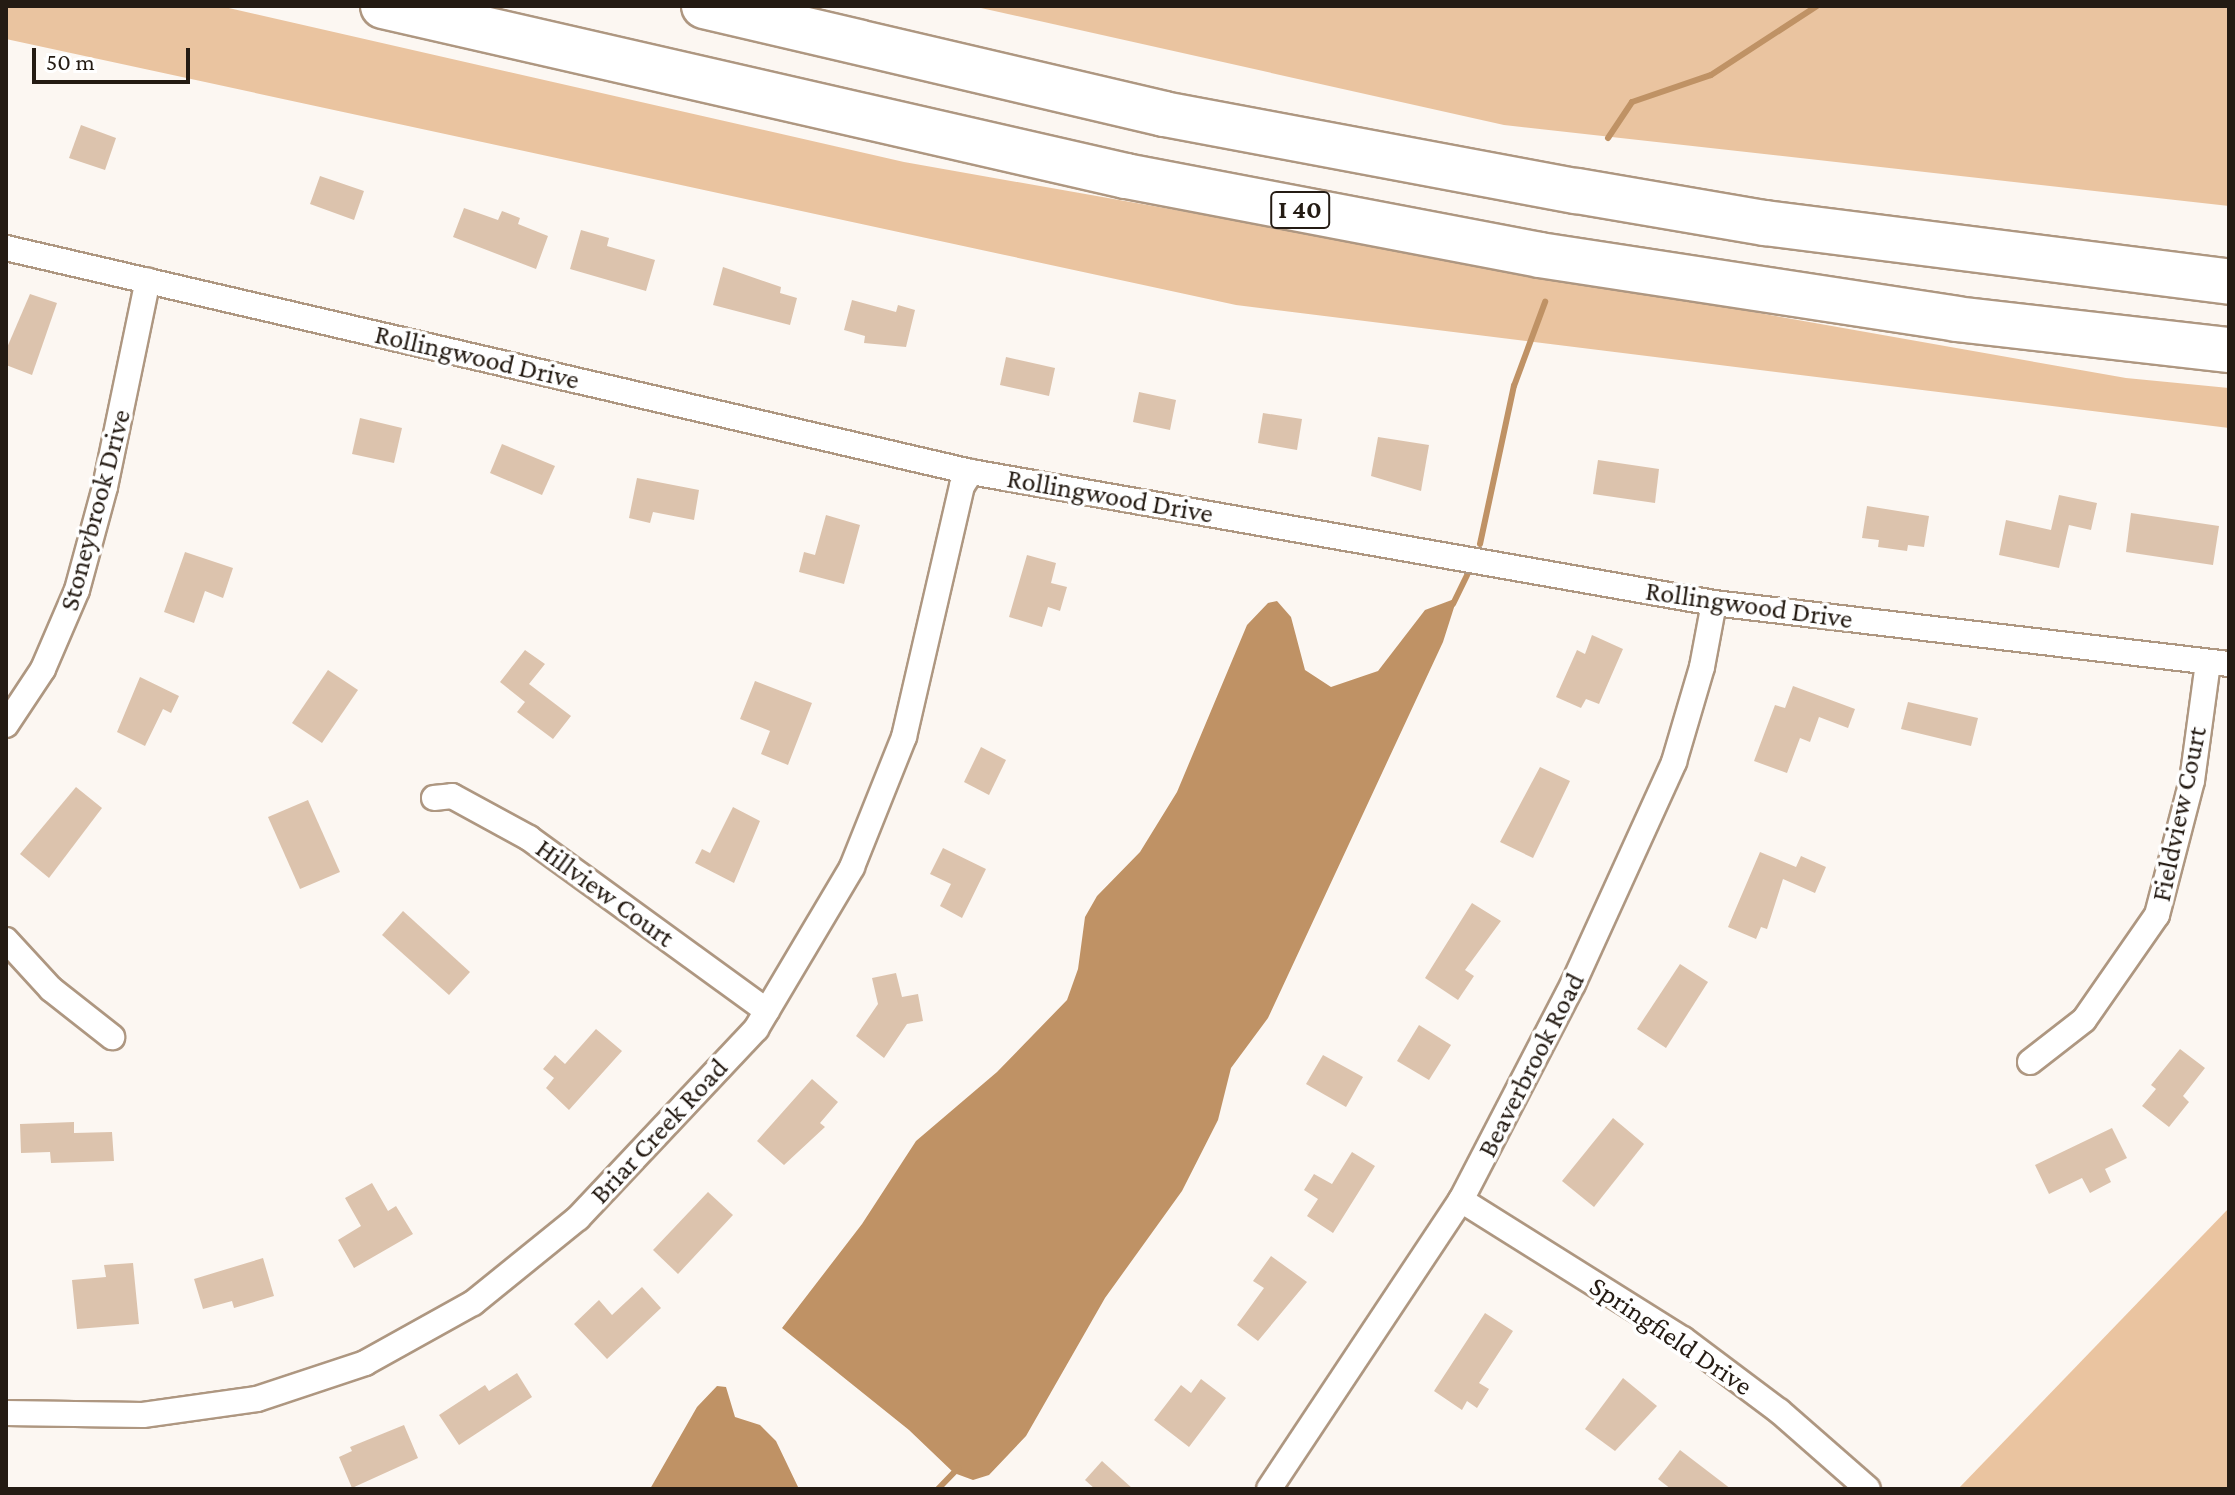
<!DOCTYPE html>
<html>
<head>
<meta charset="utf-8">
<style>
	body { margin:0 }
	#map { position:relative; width:2235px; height:1495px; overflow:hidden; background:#fcf7f2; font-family:"Crimson Pro",serif }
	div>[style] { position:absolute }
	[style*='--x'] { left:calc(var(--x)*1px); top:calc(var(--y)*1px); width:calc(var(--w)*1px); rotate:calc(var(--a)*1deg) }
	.green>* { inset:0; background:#eac4a0 }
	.water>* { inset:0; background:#bf9265 }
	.stream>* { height:6px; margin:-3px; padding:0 3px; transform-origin:3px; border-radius:3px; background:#bf9265 }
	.building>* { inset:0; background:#dcc3ad }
	.roads { filter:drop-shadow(2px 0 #ae9781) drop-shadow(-2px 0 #ae9781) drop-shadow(0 2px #ae9781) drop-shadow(0 -2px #ae9781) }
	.street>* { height:24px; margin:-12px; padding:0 12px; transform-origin:12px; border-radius:12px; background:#fff }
	.highway>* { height:44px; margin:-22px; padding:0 22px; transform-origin:22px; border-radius:22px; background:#fff }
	span { translate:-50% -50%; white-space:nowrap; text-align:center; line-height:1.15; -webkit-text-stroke:7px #fff; paint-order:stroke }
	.shield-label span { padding:2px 6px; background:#fff; border:2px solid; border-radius:6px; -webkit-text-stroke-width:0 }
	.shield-label { font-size:26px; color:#241b13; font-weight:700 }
	.street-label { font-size:28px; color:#241b13 }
	.frame { position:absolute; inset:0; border:8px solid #241b13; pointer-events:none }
	.scale { position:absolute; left:32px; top:48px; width:158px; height:36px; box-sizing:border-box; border:4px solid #241b13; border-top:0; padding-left:10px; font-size:24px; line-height:28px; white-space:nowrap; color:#241b13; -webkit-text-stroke:6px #fff; paint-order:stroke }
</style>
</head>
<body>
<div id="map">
	<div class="green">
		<div style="clip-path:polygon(6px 6px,220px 6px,904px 162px,2126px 378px,2229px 388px,2229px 428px,1236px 305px,6px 39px)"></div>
		<div style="clip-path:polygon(972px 6px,2229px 6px,2229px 206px,1504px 125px)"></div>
		<div style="clip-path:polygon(2229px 1208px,2229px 1489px,1958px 1489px)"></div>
	</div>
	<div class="water">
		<div style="clip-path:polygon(1457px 598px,1443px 642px,1268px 1018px,1231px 1068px,1218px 1120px,1182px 1191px,1105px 1298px,1026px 1436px,989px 1475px,973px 1480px,954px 1473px,909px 1430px,782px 1328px,862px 1224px,916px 1141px,997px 1072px,1067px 1000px,1078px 969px,1085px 917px,1097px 896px,1140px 852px,1177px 792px,1247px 625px,1268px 603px,1277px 601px,1291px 617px,1305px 670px,1331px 687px,1378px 671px,1425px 610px)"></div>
		<div style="clip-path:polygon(717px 1386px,726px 1387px,735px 1417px,760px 1425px,776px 1441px,799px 1489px,650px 1489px,697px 1407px)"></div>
	</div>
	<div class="stream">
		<div style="--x:1608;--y:138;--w:43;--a:-56.3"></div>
		<div style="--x:1632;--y:102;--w:83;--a:-18.9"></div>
		<div style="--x:1711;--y:75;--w:126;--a:-33.1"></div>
		<div style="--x:1480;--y:544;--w:162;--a:-77.9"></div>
		<div style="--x:1514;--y:386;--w:90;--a:-69.7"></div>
		<div style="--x:1453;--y:604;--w:32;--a:-64"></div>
		<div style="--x:938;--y:1489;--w:29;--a:-46"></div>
	</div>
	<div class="building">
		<div style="clip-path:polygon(81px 125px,116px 138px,105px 170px,69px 158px)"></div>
		<div style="clip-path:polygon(320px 176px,364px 191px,354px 220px,310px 204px)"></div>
		<div style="clip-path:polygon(464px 208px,498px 220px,502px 211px,520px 218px,518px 224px,548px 236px,536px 269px,453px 237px)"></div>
		<div style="clip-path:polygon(581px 230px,609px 238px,607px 246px,655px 260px,646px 291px,570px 269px)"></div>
		<div style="clip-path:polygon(723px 267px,781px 287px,780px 293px,797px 298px,790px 325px,713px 305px)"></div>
		<div style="clip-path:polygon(30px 294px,57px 303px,32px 375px,6px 365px,6px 350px)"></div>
		<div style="clip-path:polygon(852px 300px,896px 312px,898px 305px,915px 310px,906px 347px,864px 343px,865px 336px,844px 330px)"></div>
		<div style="clip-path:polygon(1006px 357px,1055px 368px,1049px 396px,1000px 385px)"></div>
		<div style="clip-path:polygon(1139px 392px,1176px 400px,1170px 430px,1133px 422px)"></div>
		<div style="clip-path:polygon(1263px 413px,1302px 419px,1297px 450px,1258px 443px)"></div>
		<div style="clip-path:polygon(360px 418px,402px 428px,394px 463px,352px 454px)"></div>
		<div style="clip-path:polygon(1378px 437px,1429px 445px,1421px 491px,1371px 476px)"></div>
		<div style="clip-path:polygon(502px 444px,555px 466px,542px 495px,490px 473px)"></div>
		<div style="clip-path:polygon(1598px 460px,1659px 469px,1655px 503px,1593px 494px)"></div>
		<div style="clip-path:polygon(637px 478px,699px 490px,694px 520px,653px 512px,650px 523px,629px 518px)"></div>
		<div style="clip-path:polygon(2059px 495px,2097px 503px,2091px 530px,2069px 525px,2059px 568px,1999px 555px,2006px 520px,2051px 530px)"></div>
		<div style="clip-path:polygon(1867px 506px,1929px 516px,1924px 547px,1908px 545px,1907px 551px,1878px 547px,1879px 540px,1862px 538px)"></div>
		<div style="clip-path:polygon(2131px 513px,2219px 526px,2213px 565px,2126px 552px)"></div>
		<div style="clip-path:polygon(826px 515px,860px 525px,844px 584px,799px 572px,804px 552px,815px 555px)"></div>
		<div style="clip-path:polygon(185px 552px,233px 568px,223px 598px,205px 591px,194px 623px,164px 612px)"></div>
		<div style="clip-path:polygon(1027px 555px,1056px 563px,1051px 583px,1067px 587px,1060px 611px,1048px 607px,1042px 627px,1009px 617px)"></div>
		<div style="clip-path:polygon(1592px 635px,1623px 649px,1599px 704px,1586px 699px,1581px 708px,1556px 697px,1577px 650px,1585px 654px)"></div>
		<div style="clip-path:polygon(525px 650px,545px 664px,529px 684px,571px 716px,553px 739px,517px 712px,525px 702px,500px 682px)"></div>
		<div style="clip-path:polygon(328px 670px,358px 690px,322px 743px,292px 723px)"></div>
		<div style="clip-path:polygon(140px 677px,179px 696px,171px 713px,163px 709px,145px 746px,117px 732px)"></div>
		<div style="clip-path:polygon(755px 681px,812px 703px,788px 765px,761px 754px,770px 731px,740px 719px)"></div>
		<div style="clip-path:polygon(1793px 686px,1855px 709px,1848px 728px,1819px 717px,1810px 742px,1800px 738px,1787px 773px,1754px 761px,1775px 705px,1785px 708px)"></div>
		<div style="clip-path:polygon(1908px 702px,1978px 718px,1971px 746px,1901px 729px)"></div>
		<div style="clip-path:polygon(981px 747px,1006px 760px,989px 795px,964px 782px)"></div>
		<div style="clip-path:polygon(1540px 767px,1570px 781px,1533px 858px,1500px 842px)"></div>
		<div style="clip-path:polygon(76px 787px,102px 808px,49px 878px,20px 854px)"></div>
		<div style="clip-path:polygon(308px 800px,340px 872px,300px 889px,268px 817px)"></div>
		<div style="clip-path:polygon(733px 807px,760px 821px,734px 883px,695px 863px,702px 849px,710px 853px)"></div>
		<div style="clip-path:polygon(943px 848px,986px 869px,962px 918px,940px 906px,951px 884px,930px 874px)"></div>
		<div style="clip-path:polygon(1760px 852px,1796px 867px,1801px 856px,1826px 867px,1815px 893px,1783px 879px,1767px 929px,1761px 927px,1756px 939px,1728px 927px)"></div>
		<div style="clip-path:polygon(1472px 903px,1501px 921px,1465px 970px,1474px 976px,1458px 1000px,1425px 978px)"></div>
		<div style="clip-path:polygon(403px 911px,470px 972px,449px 995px,382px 935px)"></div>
		<div style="clip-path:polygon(1680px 964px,1708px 982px,1666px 1048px,1637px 1029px)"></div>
		<div style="clip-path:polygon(896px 973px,902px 997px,918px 994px,923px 1021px,907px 1024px,884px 1058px,856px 1036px,878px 1004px,872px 978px)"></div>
		<div style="clip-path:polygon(1419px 1025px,1451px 1045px,1429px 1080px,1397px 1061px)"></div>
		<div style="clip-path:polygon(596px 1029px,622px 1051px,569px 1110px,546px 1088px,554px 1078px,543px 1069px,555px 1055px,565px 1064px)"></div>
		<div style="clip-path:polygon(2180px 1049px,2205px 1068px,2183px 1096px,2189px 1102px,2169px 1127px,2142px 1106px,2156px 1089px,2151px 1085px)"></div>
		<div style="clip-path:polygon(1323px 1055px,1363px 1077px,1346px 1107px,1306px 1084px)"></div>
		<div style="clip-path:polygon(812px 1079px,838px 1102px,820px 1123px,825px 1127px,784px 1165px,757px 1141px)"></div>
		<div style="clip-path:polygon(1613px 1118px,1644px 1144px,1594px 1207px,1562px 1181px)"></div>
		<div style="clip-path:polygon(74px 1122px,74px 1133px,112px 1132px,114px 1161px,51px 1163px,50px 1152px,21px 1153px,20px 1124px)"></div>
		<div style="clip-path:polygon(2112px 1128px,2127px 1158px,2105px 1169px,2111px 1182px,2090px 1193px,2082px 1178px,2049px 1194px,2035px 1165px)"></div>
		<div style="clip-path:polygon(1352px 1152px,1375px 1166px,1333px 1233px,1307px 1216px,1318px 1199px,1304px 1190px,1314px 1174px,1332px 1184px)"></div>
		<div style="clip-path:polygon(372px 1183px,388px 1211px,396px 1206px,413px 1234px,354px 1268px,338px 1240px,361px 1226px,345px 1198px)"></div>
		<div style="clip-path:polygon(708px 1192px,733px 1215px,678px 1274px,653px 1250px)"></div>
		<div style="clip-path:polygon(1271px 1256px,1307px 1282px,1258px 1341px,1237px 1325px,1264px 1288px,1253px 1281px)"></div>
		<div style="clip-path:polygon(263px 1258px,274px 1296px,234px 1308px,232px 1301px,203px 1309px,194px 1279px)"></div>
		<div style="clip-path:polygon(133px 1263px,139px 1324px,77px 1329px,72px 1280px,106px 1277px,104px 1265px)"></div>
		<div style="clip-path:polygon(642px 1287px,661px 1308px,607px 1359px,574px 1324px,599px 1300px,612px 1315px)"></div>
		<div style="clip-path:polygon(1485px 1313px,1513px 1331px,1479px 1383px,1489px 1389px,1477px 1408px,1467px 1401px,1462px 1410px,1434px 1391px)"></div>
		<div style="clip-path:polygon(517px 1373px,532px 1397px,459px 1445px,439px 1415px,485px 1385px,489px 1391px)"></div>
		<div style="clip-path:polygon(1623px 1378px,1657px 1406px,1615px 1451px,1585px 1429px)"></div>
		<div style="clip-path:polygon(1201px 1379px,1226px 1398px,1189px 1447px,1154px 1420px,1181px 1385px,1191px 1393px)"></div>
		<div style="clip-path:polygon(404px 1425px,418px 1458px,352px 1488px,339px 1457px,352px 1451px,350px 1447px)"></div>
		<div style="clip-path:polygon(1680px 1450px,1731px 1489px,1671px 1489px,1658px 1479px)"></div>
		<div style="clip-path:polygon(1102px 1461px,1133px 1489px,1095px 1489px,1085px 1480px)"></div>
	</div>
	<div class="roads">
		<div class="street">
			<div style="--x:6;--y:248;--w:991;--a:13.07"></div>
			<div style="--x:971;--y:472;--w:754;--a:10"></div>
			<div style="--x:1714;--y:603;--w:519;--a:6.76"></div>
			<div style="--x:6;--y:725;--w:67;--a:-56.5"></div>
			<div style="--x:43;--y:669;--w:86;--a:-66.7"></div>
			<div style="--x:77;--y:590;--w:107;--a:-74.8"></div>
			<div style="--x:105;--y:487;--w:211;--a:-78.3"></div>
			<div style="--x:434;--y:798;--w:18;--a:-6"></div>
			<div style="--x:452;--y:796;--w:88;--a:28.6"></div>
			<div style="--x:529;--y:838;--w:294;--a:36"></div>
			<div style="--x:6;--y:940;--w:67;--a:47.4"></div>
			<div style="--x:51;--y:989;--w:78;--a:38.2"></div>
			<div style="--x:2030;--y:1062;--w:68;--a:-37.9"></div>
			<div style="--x:2084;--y:1020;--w:128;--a:-55.2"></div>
			<div style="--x:2157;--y:915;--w:138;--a:-75.4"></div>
			<div style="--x:2192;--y:781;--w:120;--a:-82.3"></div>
			<div style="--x:1461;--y:1200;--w:262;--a:32.1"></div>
			<div style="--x:1683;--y:1339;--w:120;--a:36.9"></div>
			<div style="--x:1779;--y:1411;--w:118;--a:41.2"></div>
			<div style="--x:6;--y:1413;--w:137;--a:0.8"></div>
			<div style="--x:143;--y:1415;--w:115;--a:-8"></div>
			<div style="--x:257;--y:1399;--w:114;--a:-18.4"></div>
			<div style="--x:365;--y:1363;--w:124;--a:-29.1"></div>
			<div style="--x:473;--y:1303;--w:135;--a:-39"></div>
			<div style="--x:578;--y:1218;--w:260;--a:-46.7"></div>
			<div style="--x:756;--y:1029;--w:188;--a:-59.3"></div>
			<div style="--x:852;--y:867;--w:140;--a:-68.2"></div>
			<div style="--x:904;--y:737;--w:258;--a:-77"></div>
			<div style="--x:962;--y:486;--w:17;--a:-57"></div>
			<div style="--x:1269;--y:1489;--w:347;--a:-56.4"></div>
			<div style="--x:1461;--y:1200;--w:243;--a:-62.6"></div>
			<div style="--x:1573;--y:984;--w:244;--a:-65.5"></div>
			<div style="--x:1674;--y:762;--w:99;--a:-73.6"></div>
			<div style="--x:1702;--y:667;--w:65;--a:-79.4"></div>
		</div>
		<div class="highway">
			<div style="--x:383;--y:6;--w:762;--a:12.89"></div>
			<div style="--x:1126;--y:176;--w:421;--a:10.8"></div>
			<div style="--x:1540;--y:255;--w:421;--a:8.7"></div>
			<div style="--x:1956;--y:319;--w:275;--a:6.5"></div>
			<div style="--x:704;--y:6;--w:473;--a:13.2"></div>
			<div style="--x:1164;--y:114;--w:420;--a:10.6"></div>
			<div style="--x:1577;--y:191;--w:191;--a:9.7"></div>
			<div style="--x:1765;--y:223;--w:468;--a:7.2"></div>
		</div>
	</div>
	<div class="shield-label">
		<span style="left:1300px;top:210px">I 40</span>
	</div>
	<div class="street-label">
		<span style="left:477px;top:357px;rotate:13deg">Rollingwood Drive</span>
		<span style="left:1110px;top:496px;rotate:10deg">Rollingwood Drive</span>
		<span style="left:95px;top:510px;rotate:-75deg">Stoneybrook Drive</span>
		<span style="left:1749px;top:605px;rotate:8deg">Rollingwood Drive</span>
		<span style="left:2179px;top:814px;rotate:-78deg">Fieldview Court</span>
		<span style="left:605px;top:893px;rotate:36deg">Hillview Court</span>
		<span style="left:1531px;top:1065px;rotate:-63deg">Beaverbrook Road</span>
		<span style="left:659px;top:1131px;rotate:-47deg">Briar Creek Road</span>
		<span style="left:1671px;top:1336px;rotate:34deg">Springfield Drive</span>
	</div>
	<div class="frame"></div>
	<div class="scale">50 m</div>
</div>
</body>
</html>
